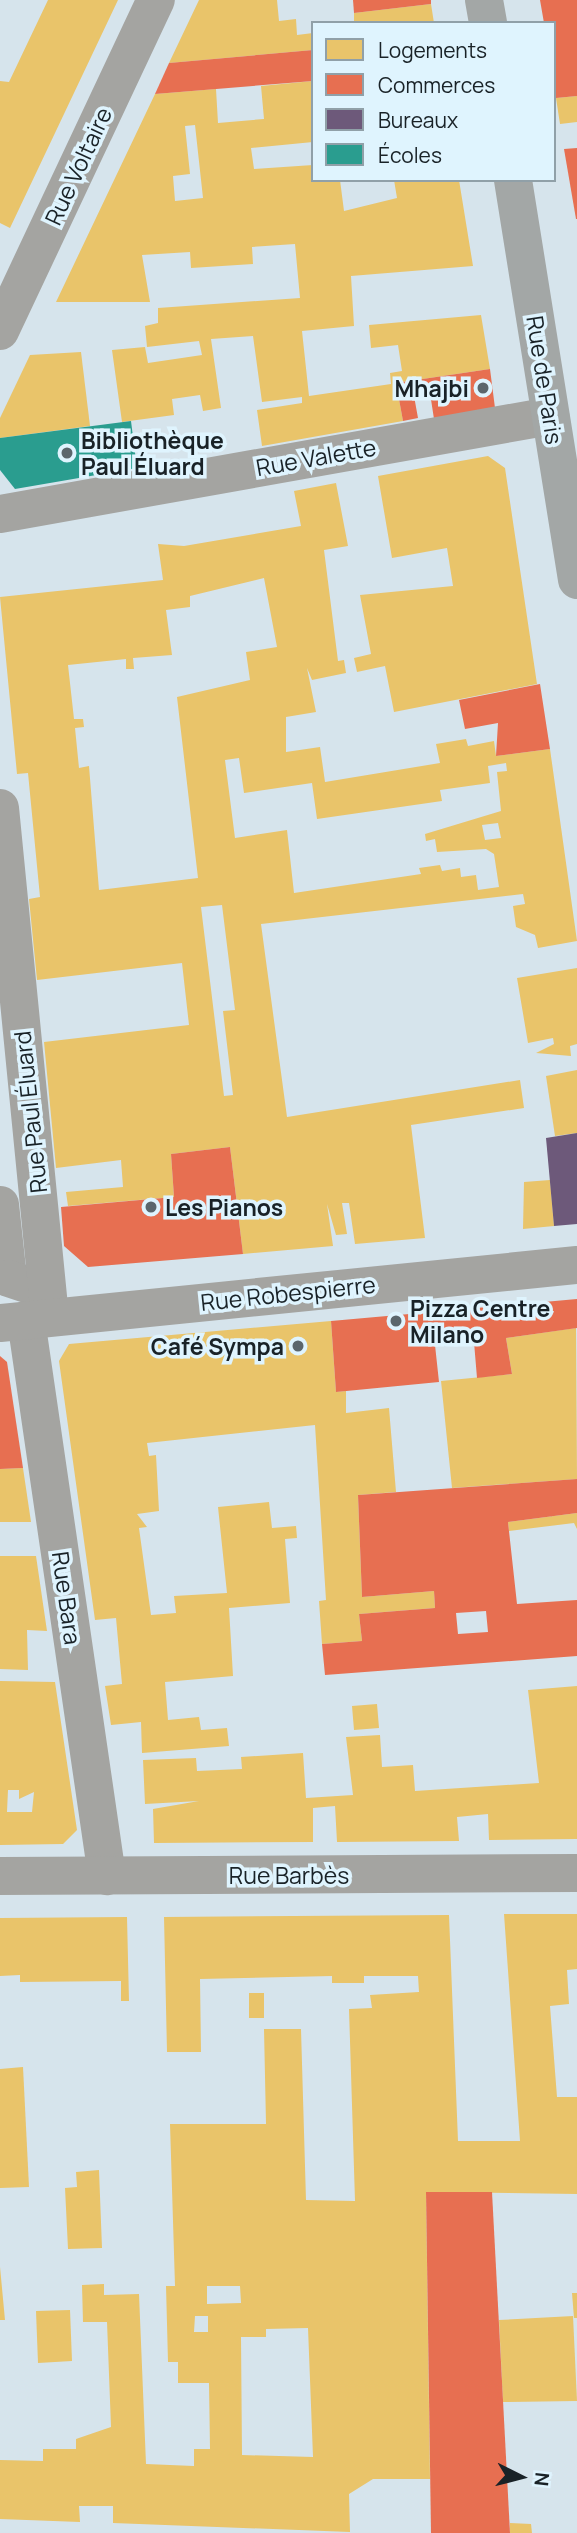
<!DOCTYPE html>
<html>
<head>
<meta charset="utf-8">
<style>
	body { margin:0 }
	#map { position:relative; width:577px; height:2533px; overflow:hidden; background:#d6e4ec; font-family:Manrope,sans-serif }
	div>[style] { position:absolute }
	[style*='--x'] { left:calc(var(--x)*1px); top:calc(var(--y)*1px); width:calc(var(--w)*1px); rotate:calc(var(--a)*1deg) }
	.homes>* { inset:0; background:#e9c46a }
	.shops>* { inset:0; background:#e76f51 }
	.offices>* { inset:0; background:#6d597a }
	.schools>* { inset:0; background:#2a9d8f }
	.pedestrian>* { height:37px; margin:-18.5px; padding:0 18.5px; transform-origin:18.5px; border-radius:18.5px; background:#a4a4a1 }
	.minor>* { height:38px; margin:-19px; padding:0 19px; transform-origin:19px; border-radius:19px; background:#a4a4a1 }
	.primary>* { height:38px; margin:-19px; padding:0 19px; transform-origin:19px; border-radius:19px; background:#a3a7a6 }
	.dots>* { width:19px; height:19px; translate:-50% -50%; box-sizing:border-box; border:4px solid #dff4fe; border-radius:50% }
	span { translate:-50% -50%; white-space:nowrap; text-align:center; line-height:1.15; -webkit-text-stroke:7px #dff4fe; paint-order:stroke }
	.street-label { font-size:23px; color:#192227 }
	.poi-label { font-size:23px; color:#192227; font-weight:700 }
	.right { translate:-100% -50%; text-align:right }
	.left { translate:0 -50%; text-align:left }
	.legend { position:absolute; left:311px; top:21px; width:245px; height:161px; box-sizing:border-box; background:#dff4fe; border:2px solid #90a0a8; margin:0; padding:9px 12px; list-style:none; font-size:21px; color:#192227 }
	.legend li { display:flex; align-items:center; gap:14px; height:35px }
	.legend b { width:35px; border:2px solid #90a0a8 }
	.north { position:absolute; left:486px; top:2442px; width:70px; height:70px; -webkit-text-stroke:5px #dff4fe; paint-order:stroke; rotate:96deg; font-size:19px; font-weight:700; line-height:28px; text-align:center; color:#192227 }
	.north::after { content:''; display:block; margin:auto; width:24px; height:32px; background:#192227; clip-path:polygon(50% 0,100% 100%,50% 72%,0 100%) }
</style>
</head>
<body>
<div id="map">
	<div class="homes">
		<div style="clip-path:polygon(48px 0,118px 0,10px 228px,0 223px,0 81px,9px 82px)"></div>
		<div style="clip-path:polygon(199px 0,277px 0,279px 21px,296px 19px,297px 35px,313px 33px,313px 50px,169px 63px)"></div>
		<div style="clip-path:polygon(431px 4px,434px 23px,354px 23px,354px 13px)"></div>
		<div style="clip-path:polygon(evenodd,313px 81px,313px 142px,251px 148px,254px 169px,313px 165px,313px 180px,340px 180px,344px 211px,397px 198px,394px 180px,459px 180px,473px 266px,351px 276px,354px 326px,302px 331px,309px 396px,391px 384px,390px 373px,402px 371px,398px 345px,371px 348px,369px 325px,481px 315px,490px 369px,396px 383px,403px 421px,262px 446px,257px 410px,302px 403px,302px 397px,262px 402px,253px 336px,211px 339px,221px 408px,203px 411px,200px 395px,172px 399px,174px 415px,122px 422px,112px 350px,145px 347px,148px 363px,202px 355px,199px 341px,147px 347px,145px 326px,158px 323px,158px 308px,300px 298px,295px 244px,252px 247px,253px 264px,191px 268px,190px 252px,142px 255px,150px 302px,56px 302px,155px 94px,216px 89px,218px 123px,264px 119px,261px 86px,313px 81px,195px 125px,203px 198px,175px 201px,173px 176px,190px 174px,185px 126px,195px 125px)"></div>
		<div style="clip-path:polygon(577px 96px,577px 122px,560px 124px,556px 98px)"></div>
		<div style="clip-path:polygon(81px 352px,90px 426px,0 438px,0 418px,30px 355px)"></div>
		<div style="clip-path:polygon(488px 456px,505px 468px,537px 684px,394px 712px,385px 666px,357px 672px,354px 658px,371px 654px,360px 595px,453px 586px,447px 548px,392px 558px,378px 476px)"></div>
		<div style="clip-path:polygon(evenodd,336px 483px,348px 546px,324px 550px,338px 661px,344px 660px,346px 673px,312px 680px,307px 668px,316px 712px,286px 717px,286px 752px,320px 747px,325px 782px,440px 763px,436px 744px,466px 739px,468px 746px,494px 741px,496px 756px,550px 749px,577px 941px,538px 948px,535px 935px,516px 927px,513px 906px,525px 904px,523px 894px,261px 924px,287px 1117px,520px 1080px,524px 1108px,411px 1125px,425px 1238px,355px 1244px,349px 1203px,342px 1203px,347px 1234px,336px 1235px,327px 1204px,333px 1246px,243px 1254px,230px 1147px,171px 1154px,174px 1197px,68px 1206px,66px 1192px,123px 1187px,121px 1160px,56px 1168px,44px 1042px,189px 1025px,182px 963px,37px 980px,29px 899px,40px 897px,28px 773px,17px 774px,0 597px,163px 580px,158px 544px,184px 546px,301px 526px,294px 491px,336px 483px,264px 578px,277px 647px,246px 652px,250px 680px,177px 697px,198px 878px,99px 890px,89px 766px,79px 768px,75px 728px,84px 727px,83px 719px,74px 719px,68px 665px,126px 659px,126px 669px,134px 669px,133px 658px,172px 655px,166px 610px,190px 607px,190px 596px,264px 578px,336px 483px,239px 758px,244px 793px,312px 783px,317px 819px,442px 801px,440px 790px,490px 783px,488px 766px,506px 763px,507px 771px,497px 772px,501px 811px,425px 834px,426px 841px,435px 839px,437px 852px,486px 849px,494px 854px,499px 887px,478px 890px,476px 875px,461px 877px,460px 868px,442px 871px,440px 865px,419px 868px,421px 874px,294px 893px,287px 830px,235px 838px,225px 760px,239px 758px,336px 483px,498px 823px,501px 838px,485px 840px,482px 825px,498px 823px,336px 483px,222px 905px,235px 1010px,223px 1011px,233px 1095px,224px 1096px,201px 907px,222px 905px)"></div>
		<div style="clip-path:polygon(577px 968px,577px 1044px,570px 1046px,571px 1056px,536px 1053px,554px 1044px,553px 1038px,528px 1043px,517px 978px)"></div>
		<div style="clip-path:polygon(577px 1070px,577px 1133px,555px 1136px,546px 1076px)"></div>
		<div style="clip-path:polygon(550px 1180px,554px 1226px,523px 1229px,524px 1182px)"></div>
		<div style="clip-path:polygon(331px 1321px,336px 1392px,346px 1391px,346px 1413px,389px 1408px,396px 1492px,358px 1495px,362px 1597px,434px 1591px,435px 1608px,359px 1614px,362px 1641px,322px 1644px,319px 1601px,326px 1600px,315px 1425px,147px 1443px,149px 1456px,156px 1455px,159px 1511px,137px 1514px,147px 1527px,139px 1528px,151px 1615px,176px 1613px,174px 1596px,227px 1593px,218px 1507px,269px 1502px,272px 1528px,296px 1526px,297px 1538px,285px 1539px,290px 1603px,229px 1608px,233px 1676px,165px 1682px,168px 1720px,199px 1717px,201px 1730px,227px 1728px,229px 1746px,142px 1753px,141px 1722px,111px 1725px,105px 1686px,122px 1684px,116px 1618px,95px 1620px,59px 1361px,69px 1344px)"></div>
		<div style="clip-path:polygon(576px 1328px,577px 1479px,452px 1488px,441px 1381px,512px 1374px,506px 1338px)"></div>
		<div style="clip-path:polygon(23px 1468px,31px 1522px,0 1522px,0 1469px)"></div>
		<div style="clip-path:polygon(577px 1513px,577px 1529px,574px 1523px,509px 1531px,508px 1522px)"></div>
		<div style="clip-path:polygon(0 1556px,36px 1556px,47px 1631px,27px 1630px,28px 1670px,0 1669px)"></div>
		<div style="clip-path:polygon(evenodd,0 1681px,55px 1682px,77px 1830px,63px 1844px,0 1845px,0 1681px,8px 1790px,19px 1790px,19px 1799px,34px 1792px,32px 1812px,7px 1812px,8px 1790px)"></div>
		<div style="clip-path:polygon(577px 1686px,577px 1839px,489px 1840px,488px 1814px,457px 1817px,459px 1841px,337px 1842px,335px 1806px,313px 1808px,313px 1842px,154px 1843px,153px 1809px,199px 1801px,145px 1804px,143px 1760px,196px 1758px,197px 1771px,242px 1769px,241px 1757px,303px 1753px,306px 1798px,353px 1795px,346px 1737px,380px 1735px,382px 1767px,413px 1765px,415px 1791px,539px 1783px,528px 1690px)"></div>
		<div style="clip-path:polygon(377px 1704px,379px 1728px,354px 1730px,352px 1706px)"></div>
		<div style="clip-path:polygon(evenodd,504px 1914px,577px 1914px,577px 1969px,567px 1970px,569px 2004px,550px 2006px,557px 2097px,577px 2097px,577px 2194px,426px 2192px,430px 2479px,373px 2479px,349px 2494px,350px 2532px,113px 2523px,113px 2506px,79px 2506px,80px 2522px,0 2519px,0 2460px,43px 2461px,43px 2449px,76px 2449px,76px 2439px,111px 2427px,107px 2322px,83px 2322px,82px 2285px,104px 2284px,104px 2295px,139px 2294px,146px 2464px,194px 2466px,194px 2449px,210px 2449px,209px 2383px,178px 2383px,178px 2362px,168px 2362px,166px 2286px,175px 2286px,170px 2124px,266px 2124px,264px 2029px,301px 2029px,306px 2200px,355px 2201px,349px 2009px,372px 2008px,370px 1995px,419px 1992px,418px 1976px,364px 1976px,364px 1983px,332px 1983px,332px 1976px,200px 1979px,201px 2052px,167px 2052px,164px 1917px,449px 1915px,458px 2141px,520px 2141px,504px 1914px,207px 2286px,240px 2286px,241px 2303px,207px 2304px,207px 2286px,504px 1914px,195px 2316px,208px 2316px,208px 2332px,194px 2332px,195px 2316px,504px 1914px,308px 2328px,313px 2457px,242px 2455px,241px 2337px,266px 2337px,266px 2329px,308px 2328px)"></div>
		<div style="clip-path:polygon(127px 1917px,129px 2001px,121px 2001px,121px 1981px,20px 1982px,20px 1975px,0 1976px,0 1918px)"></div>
		<div style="clip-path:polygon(249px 1993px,264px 1993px,264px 2018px,249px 2018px)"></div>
		<div style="clip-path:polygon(23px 2067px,29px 2187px,0 2188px,0 2069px)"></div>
		<div style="clip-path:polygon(99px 2170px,102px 2248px,68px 2249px,65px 2188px,77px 2187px,76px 2172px)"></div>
		<div style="clip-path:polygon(0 2267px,5px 2320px,0 2320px)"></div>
		<div style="clip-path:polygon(572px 2293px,577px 2293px,577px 2318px,574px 2318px)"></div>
		<div style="clip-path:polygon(70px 2310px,72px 2361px,38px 2363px,36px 2311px)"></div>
		<div style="clip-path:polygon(573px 2316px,577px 2401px,503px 2402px,499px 2320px)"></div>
		<div style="clip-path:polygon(510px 2523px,531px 2524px,532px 2533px,510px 2533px)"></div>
	</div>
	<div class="shops">
		<div style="clip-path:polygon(353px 0,431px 0,431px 4px,354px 13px)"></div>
		<div style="clip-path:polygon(540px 0,577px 0,577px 96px,556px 98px,554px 23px,544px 23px)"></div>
		<div style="clip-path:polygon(313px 50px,313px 81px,155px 94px,169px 63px)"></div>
		<div style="clip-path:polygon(577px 148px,577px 219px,576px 219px,564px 149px)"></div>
		<div style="clip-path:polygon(490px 369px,495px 408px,434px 419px,430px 393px,414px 396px,418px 418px,403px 421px,396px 383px)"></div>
		<div style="clip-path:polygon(540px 684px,550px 749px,496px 756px,498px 723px,465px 729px,459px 700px)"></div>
		<div style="clip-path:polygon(230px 1147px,243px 1254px,88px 1267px,64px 1246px,61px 1207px,174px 1197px,171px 1154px)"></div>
		<div style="clip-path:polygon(577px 1299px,577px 1328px,506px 1338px,512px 1374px,477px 1378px,474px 1342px,435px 1345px,439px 1382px,336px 1392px,331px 1321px)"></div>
		<div style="clip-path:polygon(0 1356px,7px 1362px,23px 1468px,0 1469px)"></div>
		<div style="clip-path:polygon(evenodd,577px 1479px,577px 1513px,508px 1522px,517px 1604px,577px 1600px,577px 1656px,325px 1675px,322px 1644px,362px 1641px,359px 1614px,435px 1608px,434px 1591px,362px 1597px,358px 1495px,577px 1479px,486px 1611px,488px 1632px,458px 1634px,456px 1613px,486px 1611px)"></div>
		<div style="clip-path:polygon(426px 2192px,492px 2192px,510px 2533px,431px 2533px)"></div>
	</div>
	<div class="offices">
		<div style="clip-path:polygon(577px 1133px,577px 1224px,554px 1226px,546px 1138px)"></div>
	</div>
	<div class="schools">
		<div style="clip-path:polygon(131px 421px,137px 468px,15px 489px,0 470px,0 438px)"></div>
	</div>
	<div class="pedestrian">
		<div style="--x:0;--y:1204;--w:74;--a:83.8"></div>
		<div style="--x:8;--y:1278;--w:41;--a:18.4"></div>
	</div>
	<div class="minor">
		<div style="--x:0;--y:331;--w:366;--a:-64.8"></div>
		<div style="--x:0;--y:514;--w:559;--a:-10.1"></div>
		<div style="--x:0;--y:808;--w:511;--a:84.39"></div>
		<div style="--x:26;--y:1320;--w:562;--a:81.71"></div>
		<div style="--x:0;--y:1323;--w:580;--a:-5.74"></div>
		<div style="--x:0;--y:1876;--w:577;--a:-0.3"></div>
	</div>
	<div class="primary">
		<div style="--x:484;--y:0;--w:23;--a:80"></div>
		<div style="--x:513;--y:180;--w:405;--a:80.9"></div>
	</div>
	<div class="dots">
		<div style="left:483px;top:388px;background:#5b666c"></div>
		<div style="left:67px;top:453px;background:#5b666c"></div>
		<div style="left:151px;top:1207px;background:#5b666c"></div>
		<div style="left:396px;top:1321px;background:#5b666c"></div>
		<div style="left:298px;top:1346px;background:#5b666c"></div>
	</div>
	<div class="street-label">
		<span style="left:78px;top:166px;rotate:-65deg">Rue Voltaire</span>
		<span style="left:545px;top:380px;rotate:81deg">Rue de Paris</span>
		<span style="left:316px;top:457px;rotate:-10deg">Rue Valette</span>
		<span style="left:30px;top:1112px;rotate:-96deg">Rue Paul Éluard</span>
		<span style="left:288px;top:1293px;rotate:-6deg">Rue Robespierre</span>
		<span style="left:67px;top:1598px;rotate:82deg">Rue Bara</span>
		<span style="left:289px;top:1875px">Rue Barbès</span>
	</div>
	<div class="poi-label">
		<span class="right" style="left:469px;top:388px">Mhajbi</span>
		<span class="left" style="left:81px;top:453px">Bibliothèque<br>Paul Éluard</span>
		<span class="left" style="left:165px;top:1207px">Les Pianos</span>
		<span class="left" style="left:410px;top:1321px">Pizza Centre<br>Milano</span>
		<span class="right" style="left:284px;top:1346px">Café Sympa</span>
	</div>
	<ul class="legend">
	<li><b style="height:19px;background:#e9c46a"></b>Logements</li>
	<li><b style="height:19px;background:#e76f51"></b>Commerces</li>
	<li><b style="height:19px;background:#6d597a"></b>Bureaux</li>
	<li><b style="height:19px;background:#2a9d8f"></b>Écoles</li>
	</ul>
	<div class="north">N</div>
</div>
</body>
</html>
